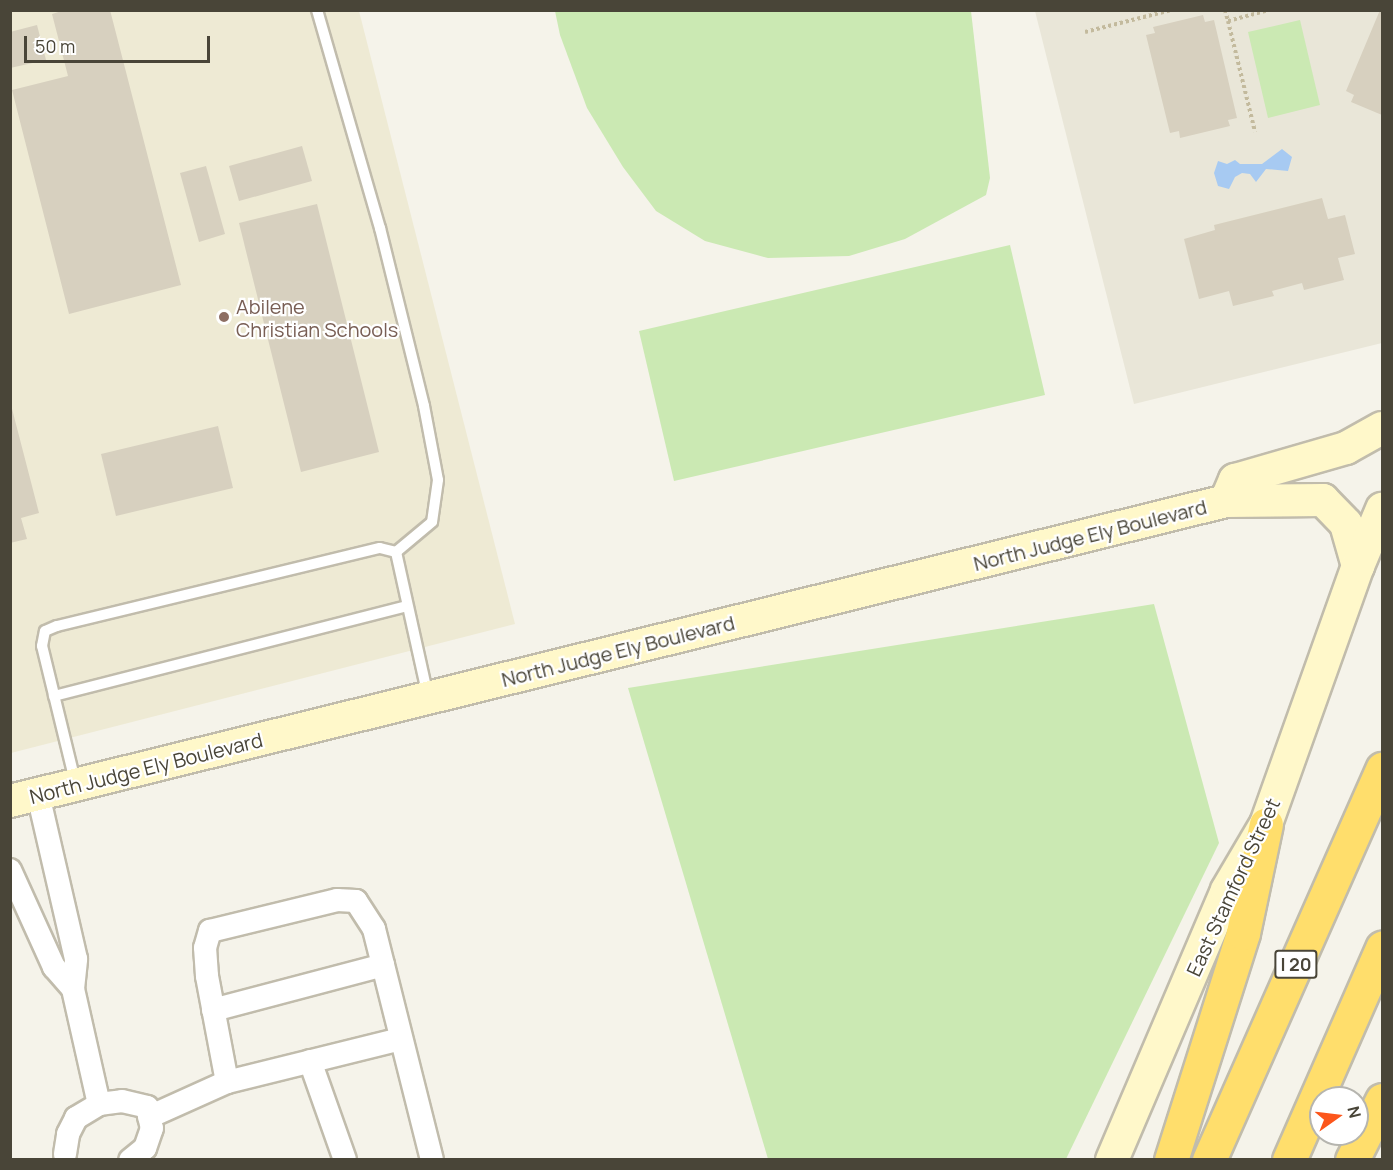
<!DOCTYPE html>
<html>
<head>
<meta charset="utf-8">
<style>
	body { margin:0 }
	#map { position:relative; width:1393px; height:1170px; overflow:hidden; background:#f5f3ea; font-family:Manrope,sans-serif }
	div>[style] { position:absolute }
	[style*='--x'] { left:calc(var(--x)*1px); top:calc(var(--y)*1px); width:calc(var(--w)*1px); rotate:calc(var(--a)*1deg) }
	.residential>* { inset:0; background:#e9e6d8 }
	.education>* { inset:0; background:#eeead4 }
	.green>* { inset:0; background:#cbe9b3 }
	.water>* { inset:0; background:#a7caf2 }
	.building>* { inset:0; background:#d7d0bf }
	.path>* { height:4px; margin-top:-2px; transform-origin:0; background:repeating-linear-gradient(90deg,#c3ba9d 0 3px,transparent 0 6px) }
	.roads { filter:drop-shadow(2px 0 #c1bcac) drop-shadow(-2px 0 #c1bcac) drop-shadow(0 2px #c1bcac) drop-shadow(0 -2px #c1bcac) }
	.lane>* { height:10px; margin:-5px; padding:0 5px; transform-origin:5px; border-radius:5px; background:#fff }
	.street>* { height:22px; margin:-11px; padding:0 11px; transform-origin:11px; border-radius:11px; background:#fff }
	.secondary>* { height:32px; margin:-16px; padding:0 16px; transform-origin:16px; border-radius:16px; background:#fff8ca }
	.highway>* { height:33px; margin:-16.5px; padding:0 16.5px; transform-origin:16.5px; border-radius:16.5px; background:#ffde6c }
	.dots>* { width:16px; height:16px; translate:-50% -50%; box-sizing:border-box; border:3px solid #fff; border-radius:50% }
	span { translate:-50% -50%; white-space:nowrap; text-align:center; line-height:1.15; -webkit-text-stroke:4.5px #fff; paint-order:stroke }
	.shield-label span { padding:2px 4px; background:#fff; border:2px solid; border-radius:4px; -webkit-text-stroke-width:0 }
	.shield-label { font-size:18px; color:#494538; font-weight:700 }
	.education-label { font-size:20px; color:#785e54 }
	.left { translate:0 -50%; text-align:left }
	.street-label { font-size:20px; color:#494538 }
	.frame { position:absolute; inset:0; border:12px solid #494538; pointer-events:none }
	.north { position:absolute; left:1309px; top:1086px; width:60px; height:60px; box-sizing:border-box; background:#fff; border:2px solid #b6b5af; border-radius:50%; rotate:76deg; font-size:16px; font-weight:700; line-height:24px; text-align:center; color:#494538 }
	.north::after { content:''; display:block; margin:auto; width:21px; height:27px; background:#fc561b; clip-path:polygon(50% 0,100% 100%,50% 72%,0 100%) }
	.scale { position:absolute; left:24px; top:36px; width:186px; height:27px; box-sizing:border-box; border:3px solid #494538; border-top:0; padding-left:8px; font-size:18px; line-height:21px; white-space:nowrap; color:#494538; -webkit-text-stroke:4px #fff; paint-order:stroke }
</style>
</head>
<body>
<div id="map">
	<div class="residential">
		<div style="clip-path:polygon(1035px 11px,1382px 11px,1382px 343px,1134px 404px)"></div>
	</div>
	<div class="education">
		<div style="clip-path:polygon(11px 11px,359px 11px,515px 624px,11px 753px)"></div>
	</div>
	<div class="green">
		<div style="clip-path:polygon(555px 11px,971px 11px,990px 178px,986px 195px,905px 239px,849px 256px,768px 258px,705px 241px,656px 211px,623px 167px,587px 108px,560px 35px)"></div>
		<div style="clip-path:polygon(1300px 20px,1320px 105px,1268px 118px,1248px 32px)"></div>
		<div style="clip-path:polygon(1010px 245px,1045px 395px,674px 481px,639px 331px)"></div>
		<div style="clip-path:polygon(1154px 604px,1219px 843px,1066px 1159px,768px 1159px,628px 688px)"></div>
	</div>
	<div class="water">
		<div style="clip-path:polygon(1282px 149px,1292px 157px,1288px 171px,1266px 169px,1256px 182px,1250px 174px,1242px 173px,1235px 177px,1229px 189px,1218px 186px,1214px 173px,1218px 161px,1227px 164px,1235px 160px,1240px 164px,1262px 164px)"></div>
	</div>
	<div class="building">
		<div style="clip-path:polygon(65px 10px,110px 10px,181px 285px,69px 314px,12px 90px,68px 76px,52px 14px)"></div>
		<div style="clip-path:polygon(1380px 10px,1382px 10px,1382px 115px,1351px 102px,1354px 95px,1346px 91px)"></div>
		<div style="clip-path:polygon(1203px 15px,1205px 22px,1214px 20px,1237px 118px,1228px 120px,1230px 126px,1180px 138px,1179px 131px,1170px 133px,1146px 35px,1155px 33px,1153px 27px)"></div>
		<div style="clip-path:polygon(37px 25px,46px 60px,10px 68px,10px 32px)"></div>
		<div style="clip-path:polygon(302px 146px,312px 181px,239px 201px,229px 166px)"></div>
		<div style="clip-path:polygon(206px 166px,225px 234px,199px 242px,180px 173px)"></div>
		<div style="clip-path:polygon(1322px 198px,1328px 219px,1345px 215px,1355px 254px,1338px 258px,1344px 280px,1304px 290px,1302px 283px,1272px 291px,1274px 296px,1233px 306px,1229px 291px,1199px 299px,1184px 239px,1215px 230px,1214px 225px)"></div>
		<div style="clip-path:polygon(317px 204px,379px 452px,301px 472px,239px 223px)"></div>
		<div style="clip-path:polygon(10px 401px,39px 513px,21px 518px,27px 539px,10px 543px)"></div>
		<div style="clip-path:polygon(218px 426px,233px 488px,116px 516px,101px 454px)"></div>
	</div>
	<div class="path">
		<div style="--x:1225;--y:10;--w:11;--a:75"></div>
		<div style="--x:1228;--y:21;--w:42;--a:-15"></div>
		<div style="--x:1228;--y:21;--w:114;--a:76.3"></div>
		<div style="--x:1085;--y:32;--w:89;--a:-14.3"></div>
	</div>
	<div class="roads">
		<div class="lane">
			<div style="--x:317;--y:10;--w:227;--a:73.9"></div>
			<div style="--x:380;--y:228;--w:183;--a:76.1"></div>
			<div style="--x:424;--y:406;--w:75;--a:79.3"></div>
			<div style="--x:438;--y:480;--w:42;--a:98.1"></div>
			<div style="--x:432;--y:522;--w:47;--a:140.2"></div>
			<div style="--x:54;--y:696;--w:364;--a:-14.3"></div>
			<div style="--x:75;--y:781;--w:139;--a:-103.7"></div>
			<div style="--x:42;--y:646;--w:15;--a:-79"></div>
			<div style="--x:45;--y:631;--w:13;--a:-23"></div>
			<div style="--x:57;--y:626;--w:332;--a:-13.6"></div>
			<div style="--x:380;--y:548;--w:16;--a:14"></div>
			<div style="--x:396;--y:552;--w:148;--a:77.5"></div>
		</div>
		<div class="street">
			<div style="--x:10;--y:870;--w:107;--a:65.6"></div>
			<div style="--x:54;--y:967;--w:29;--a:49"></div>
			<div style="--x:73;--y:989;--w:30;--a:-84"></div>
			<div style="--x:76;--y:959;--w:168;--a:-103"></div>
			<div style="--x:73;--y:989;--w:118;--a:77.3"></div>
			<div style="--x:213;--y:1010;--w:176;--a:-14.8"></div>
			<div style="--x:310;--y:1061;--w:105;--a:70.5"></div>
			<div style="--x:227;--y:1082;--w:108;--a:-100.7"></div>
			<div style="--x:207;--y:976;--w:28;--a:-94"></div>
			<div style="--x:205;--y:948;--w:18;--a:-74"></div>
			<div style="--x:210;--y:931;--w:131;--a:-13.7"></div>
			<div style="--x:337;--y:900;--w:19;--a:3"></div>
			<div style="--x:356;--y:901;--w:33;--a:57"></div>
			<div style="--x:374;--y:929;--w:238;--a:75.9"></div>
			<div style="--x:149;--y:1117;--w:85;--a:-24.2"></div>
			<div style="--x:227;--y:1082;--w:179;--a:-13.9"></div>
			<div style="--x:65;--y:1154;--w:20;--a:-81"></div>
			<div style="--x:68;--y:1134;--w:18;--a:-63"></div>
			<div style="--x:76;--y:1118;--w:27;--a:-31"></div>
			<div style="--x:99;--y:1104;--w:23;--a:-7"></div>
			<div style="--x:122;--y:1101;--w:26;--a:13"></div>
			<div style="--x:147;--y:1107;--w:22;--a:77"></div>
			<div style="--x:152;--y:1128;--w:21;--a:109"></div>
			<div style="--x:145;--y:1148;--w:19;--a:141"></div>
		</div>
		<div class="secondary">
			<div style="--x:1226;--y:501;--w:23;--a:-67"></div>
			<div style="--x:1235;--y:480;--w:116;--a:-16.1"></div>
			<div style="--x:1346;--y:448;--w:41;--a:-29.1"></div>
			<div style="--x:10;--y:801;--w:1252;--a:-13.86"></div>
			<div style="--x:1226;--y:501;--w:97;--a:-0.6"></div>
			<div style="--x:1323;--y:500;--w:33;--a:46"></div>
			<div style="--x:1346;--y:524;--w:44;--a:74.1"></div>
			<div style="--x:1112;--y:1160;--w:293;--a:-66.9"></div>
			<div style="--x:1227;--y:890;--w:77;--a:-59.4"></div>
			<div style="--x:1266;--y:824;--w:274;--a:-70.4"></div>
			<div style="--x:1358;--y:566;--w:62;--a:-67.2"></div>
		</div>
		<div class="highway">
			<div style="--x:1171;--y:1160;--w:238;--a:-72.4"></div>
			<div style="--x:1243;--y:933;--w:111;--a:-78.1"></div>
			<div style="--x:1209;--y:1160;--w:428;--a:-66.1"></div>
			<div style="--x:1289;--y:1160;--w:232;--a:-66.3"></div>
			<div style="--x:1352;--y:1160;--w:67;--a:-63.4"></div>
		</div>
	</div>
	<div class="dots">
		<div style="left:224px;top:317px;background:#8d6e63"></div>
	</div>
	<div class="shield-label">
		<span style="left:1296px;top:964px">I 20</span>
	</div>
	<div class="education-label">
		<span class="left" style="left:236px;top:318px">Abilene<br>Christian Schools</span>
	</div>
	<div class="street-label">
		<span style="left:1090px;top:535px;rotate:-14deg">North Judge Ely Boulevard</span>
		<span style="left:618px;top:651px;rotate:-14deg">North Judge Ely Boulevard</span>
		<span style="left:146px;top:768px;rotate:-14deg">North Judge Ely Boulevard</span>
		<span style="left:1233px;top:887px;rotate:-65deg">East Stamford Street</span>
	</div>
	<div class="frame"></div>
	<div class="north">N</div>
	<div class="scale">50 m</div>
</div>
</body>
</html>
